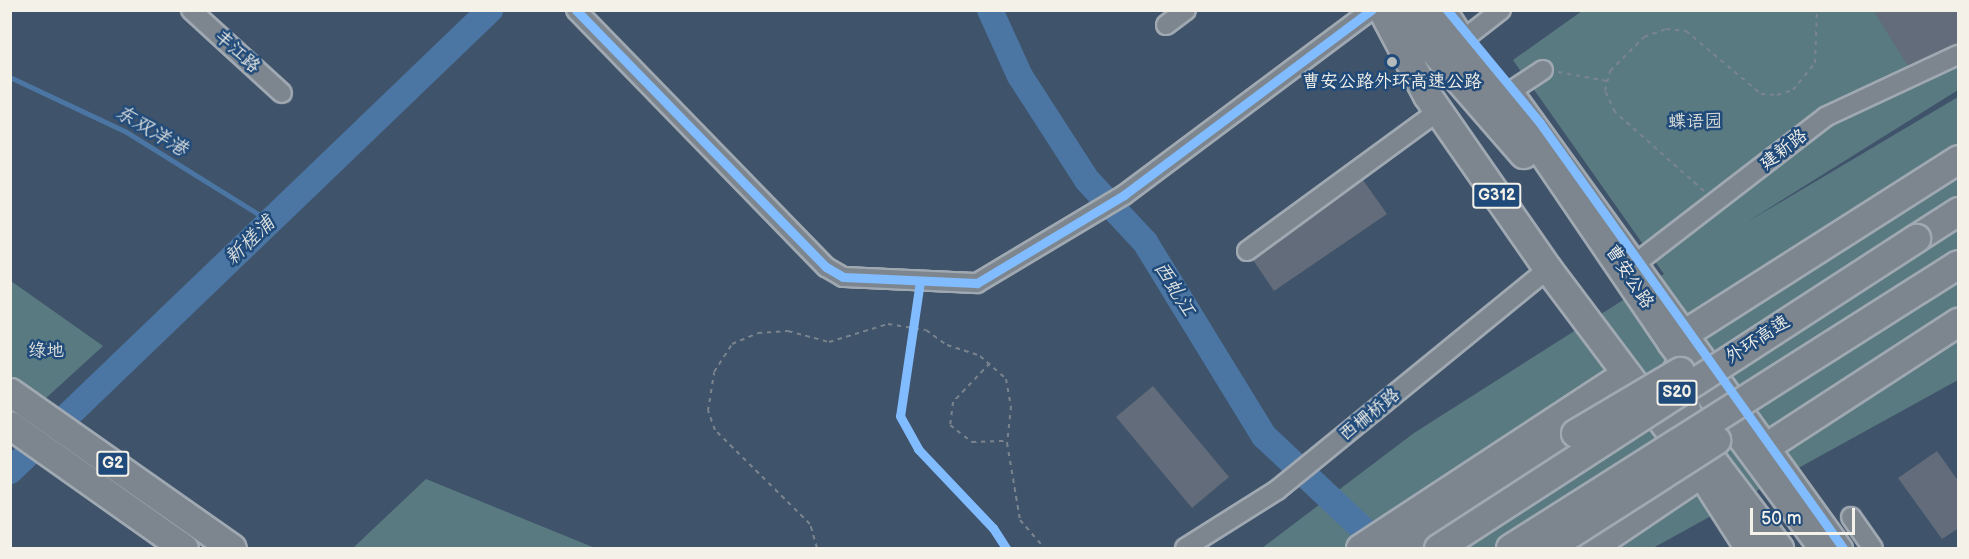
<!DOCTYPE html>
<html>
<head>
<meta charset="utf-8">
<style>
	body { margin:0 }
	#map { position:relative; width:1969px; height:559px; overflow:hidden; background:#3f536a; font-family:"Balsamiq Sans","LXGW WenKai TC",sans-serif }
	div>[style] { position:absolute }
	[style*='--x'] { left:calc(var(--x)*1px); top:calc(var(--y)*1px); width:calc(var(--w)*1px); rotate:calc(var(--a)*1deg) }
	.green>* { inset:0; background:#5a7a81 }
	.stream>* { height:4.5px; margin:-2.25px; padding:0 2.25px; transform-origin:2.25px; border-radius:2.25px; background:#4b75a2 }
	.river>* { height:26px; margin:-13px; padding:0 13px; transform-origin:13px; border-radius:13px; background:#4b75a2 }
	.building>* { inset:0; background:#626c7a }
	.path>* { height:2px; margin-top:-1px; transform-origin:0; background:repeating-linear-gradient(90deg,#7a848f 0 4.5px,transparent 0 9px) }
	.roads { filter:drop-shadow(2px 0 #a0a9b2) drop-shadow(-2px 0 #a0a9b2) drop-shadow(0 2px #a0a9b2) drop-shadow(0 -2px #a0a9b2) }
	.minor>* { height:18px; margin:-9px; padding:0 9px; transform-origin:9px; border-radius:9px; background:#7d868e }
	.highway>* { height:27px; margin:-13.5px; padding:0 13.5px; transform-origin:13.5px; border-radius:13.5px; background:#7d868e }
	.bridges { filter:drop-shadow(2px 0 #a0a9b2) drop-shadow(-2px 0 #a0a9b2) drop-shadow(0 2px #a0a9b2) drop-shadow(0 -2px #a0a9b2) }
	.highway-bridge>* { height:27px; margin:-13.5px; padding:0 13.5px; transform-origin:13.5px; border-radius:13.5px; background:#7d868e }
	.cycleway>* { height:9px; margin:-4.5px; padding:0 4.5px; transform-origin:4.5px; border-radius:4.5px; background:#80bcff }
	.dots>* { width:16px; height:16px; translate:-50% -50%; box-sizing:border-box; border:3px solid #1f4a7a; border-radius:50% }
	span { translate:-50% -50%; white-space:nowrap; text-align:center; line-height:1.15; -webkit-text-stroke:5px #1f4a7a; paint-order:stroke }
	.shield-label span { padding:2px 4px; background:#1f4a7a; border:2px solid; border-radius:4px; -webkit-text-stroke-width:0 }
	.shield-label { font-size:16px; color:#f4f1e8; font-weight:700 }
	.street-label { font-size:18px; color:#f4f1e8 }
	.poi-label { font-size:18px; color:#f4f1e8 }
	.park-label { font-size:18px; color:#dee0d9 }
	.water-label { font-size:20px; color:#dbdfde; font-style:italic }
	.frame { position:absolute; inset:0; border:12px solid #f4f1e8; pointer-events:none }
	.scale { position:absolute; left:1750px; top:508px; width:105px; height:27px; box-sizing:border-box; border:3px solid #f4f1e8; border-top:0; padding-left:8px; font-size:18px; line-height:21px; white-space:nowrap; color:#f4f1e8; -webkit-text-stroke:4px #1f4a7a; paint-order:stroke }
</style>
</head>
<body>
<div id="map">
	<div class="green">
		<div style="clip-path:polygon(1582px 11px,1958px 11px,1958px 90px,1747px 222px,1958px 97px,1958px 380px,1653px 548px,1262px 548px,1414px 433px,1664px 274px,1513px 60px)"></div>
		<div style="clip-path:polygon(11px 281px,103px 346px,11px 430px)"></div>
		<div style="clip-path:polygon(426px 479px,595px 548px,597px 548px,353px 548px)"></div>
	</div>
	<div class="stream">
		<div style="--x:10;--y:77;--w:127;--a:25.2"></div>
		<div style="--x:125;--y:131;--w:172;--a:31.9"></div>
	</div>
	<div class="river">
		<div style="--x:990;--y:10;--w:72;--a:65.6"></div>
		<div style="--x:1020;--y:76;--w:124;--a:57.2"></div>
		<div style="--x:1087;--y:180;--w:85;--a:46.9"></div>
		<div style="--x:1145;--y:242;--w:228;--a:58.5"></div>
		<div style="--x:1264;--y:436;--w:163;--a:43.3"></div>
		<div style="--x:10;--y:471;--w:666;--a:-43.84"></div>
	</div>
	<div class="building">
		<div style="clip-path:polygon(1873px 10px,1959px 10px,1959px 44px,1908px 66px)"></div>
		<div style="clip-path:polygon(1363px 180px,1387px 214px,1274px 291px,1253px 260px)"></div>
		<div style="clip-path:polygon(1153px 386px,1229px 477px,1192px 508px,1116px 417px)"></div>
		<div style="clip-path:polygon(1937px 451px,1959px 482px,1959px 528px,1942px 539px,1898px 478px)"></div>
	</div>
	<div class="path">
		<div style="--x:1558;--y:72;--w:50;--a:10.4"></div>
		<div style="--x:1704;--y:191;--w:119;--a:-138.4"></div>
		<div style="--x:1615;--y:112;--w:23;--a:-115"></div>
		<div style="--x:1605;--y:91;--w:21;--a:-76"></div>
		<div style="--x:1610;--y:71;--w:48;--a:-45"></div>
		<div style="--x:1644;--y:37;--w:23;--a:-20"></div>
		<div style="--x:1666;--y:29;--w:20;--a:6"></div>
		<div style="--x:1686;--y:31;--w:98;--a:40"></div>
		<div style="--x:1761;--y:94;--w:16;--a:4"></div>
		<div style="--x:1777;--y:95;--w:17;--a:-17"></div>
		<div style="--x:1793;--y:90;--w:35;--a:-51"></div>
		<div style="--x:1815;--y:63;--w:53;--a:-87.8"></div>
		<div style="--x:990;--y:363;--w:54;--a:133.5"></div>
		<div style="--x:953;--y:402;--w:23;--a:97"></div>
		<div style="--x:950;--y:425;--w:28;--a:38"></div>
		<div style="--x:972;--y:442;--w:36;--a:-2"></div>
		<div style="--x:817;--y:548;--w:25;--a:-106"></div>
		<div style="--x:810;--y:524;--w:134;--a:-135.3"></div>
		<div style="--x:715;--y:430;--w:20;--a:-110"></div>
		<div style="--x:708;--y:411;--w:39;--a:-81"></div>
		<div style="--x:714;--y:372;--w:33;--a:-57"></div>
		<div style="--x:732;--y:344;--w:28;--a:-23"></div>
		<div style="--x:758;--y:333;--w:30;--a:-4"></div>
		<div style="--x:788;--y:331;--w:42;--a:15"></div>
		<div style="--x:829;--y:342;--w:62;--a:-17"></div>
		<div style="--x:888;--y:324;--w:38;--a:9"></div>
		<div style="--x:926;--y:330;--w:26;--a:36"></div>
		<div style="--x:947;--y:345;--w:35;--a:18"></div>
		<div style="--x:980;--y:356;--w:35;--a:41"></div>
		<div style="--x:1006;--y:379;--w:27;--a:80"></div>
		<div style="--x:1011;--y:406;--w:37;--a:96"></div>
		<div style="--x:1007;--y:443;--w:78;--a:80.4"></div>
		<div style="--x:1020;--y:520;--w:37;--a:49"></div>
	</div>
	<div class="roads">
		<div class="minor">
			<div style="--x:191;--y:10;--w:123;--a:42.4"></div>
			<div style="--x:576;--y:10;--w:359;--a:45.8"></div>
			<div style="--x:826;--y:267;--w:20;--a:30"></div>
			<div style="--x:843;--y:277;--w:134;--a:2.6"></div>
			<div style="--x:977;--y:283;--w:171;--a:-30.9"></div>
			<div style="--x:1124;--y:195;--w:309;--a:-36.8"></div>
			<div style="--x:1447;--y:10;--w:31;--a:57"></div>
			<div style="--x:1166;--y:25;--w:25;--a:-37"></div>
			<div style="--x:1456;--y:45;--w:57;--a:-37.9"></div>
			<div style="--x:1516;--y:95;--w:559;--a:54.18"></div>
			<div style="--x:1502;--y:97;--w:49;--a:-33.4"></div>
			<div style="--x:1247;--y:251;--w:237;--a:-36.2"></div>
			<div style="--x:1627;--y:270;--w:252;--a:-37.6"></div>
			<div style="--x:1827;--y:116;--w:145;--a:-25"></div>
			<div style="--x:1851;--y:517;--w:38;--a:55"></div>
			<div style="--x:1185;--y:548;--w:109;--a:-32.2"></div>
			<div style="--x:1277;--y:490;--w:350;--a:-39.2"></div>
		</div>
		<div class="highway">
			<div style="--x:1382;--y:10;--w:96;--a:62.1"></div>
			<div style="--x:1427;--y:95;--w:212;--a:55.2"></div>
			<div style="--x:1548;--y:269;--w:255;--a:53.1"></div>
			<div style="--x:1701;--y:473;--w:89;--a:57.4"></div>
			<div style="--x:1398;--y:10;--w:191;--a:49"></div>
			<div style="--x:1427;--y:10;--w:149;--a:49.9"></div>
			<div style="--x:1523;--y:124;--w:263;--a:55.8"></div>
			<div style="--x:1671;--y:342;--w:256;--a:53.6"></div>
			<div style="--x:1916;--y:238;--w:50;--a:-32.7"></div>
			<div style="--x:1671;--y:342;--w:340;--a:-32.5"></div>
			<div style="--x:1677;--y:369;--w:88;--a:77.5"></div>
			<div style="--x:10;--y:392;--w:271;--a:35.1"></div>
			<div style="--x:10;--y:425;--w:213;--a:35.3"></div>
			<div style="--x:1694;--y:436;--w:141;--a:52.8"></div>
			<div style="--x:1756;--y:453;--w:241;--a:-33"></div>
			<div style="--x:1360;--y:548;--w:318;--a:-33.3"></div>
			<div style="--x:1396;--y:548;--w:213;--a:-32.7"></div>
			<div style="--x:1590;--y:548;--w:134;--a:-34"></div>
		</div>
	</div>
	<div class="bridges">
		<div class="highway-bridge">
			<div style="--x:1575;--y:433;--w:122;--a:-30.6"></div>
			<div style="--x:1438;--y:548;--w:570;--a:-32.96"></div>
			<div style="--x:1510;--y:548;--w:530;--a:-32.37"></div>
			<div style="--x:1548;--y:548;--w:200;--a:-32.7"></div>
		</div>
	</div>
	<div class="cycleway">
		<div style="--x:576;--y:10;--w:359;--a:45.8"></div>
		<div style="--x:826;--y:267;--w:20;--a:30"></div>
		<div style="--x:843;--y:277;--w:134;--a:2.6"></div>
		<div style="--x:977;--y:283;--w:171;--a:-30.9"></div>
		<div style="--x:1124;--y:195;--w:309;--a:-36.8"></div>
		<div style="--x:1447;--y:10;--w:146;--a:50.5"></div>
		<div style="--x:1540;--y:123;--w:522;--a:54.51"></div>
		<div style="--x:920;--y:281;--w:136;--a:98.4"></div>
		<div style="--x:900;--y:416;--w:38;--a:61"></div>
		<div style="--x:918;--y:449;--w:109;--a:46.5"></div>
		<div style="--x:993;--y:528;--w:24;--a:57"></div>
	</div>
	<div class="dots">
		<div style="left:1392px;top:62px;background:#b5babc"></div>
	</div>
	<div class="shield-label">
		<span style="left:1497px;top:196px">G312</span>
		<span style="left:1677px;top:393px">S20</span>
		<span style="left:113px;top:464px">G2</span>
	</div>
	<div class="street-label">
		<span style="left:237px;top:52px;rotate:42deg">丰江路</span>
		<span style="left:1784px;top:150px;rotate:-38deg">建新路</span>
		<span style="left:1629px;top:277px;rotate:57deg">曹安公路</span>
		<span style="left:1758px;top:340px;rotate:-33deg">外环高速</span>
		<span style="left:1370px;top:415px;rotate:-39deg">西栅桥路</span>
	</div>
	<div class="poi-label">
		<span style="left:1392px;top:82px">曹安公路外环高速公路</span>
	</div>
	<div class="park-label">
		<span style="left:1695px;top:122px">蝶语园</span>
		<span style="left:46px;top:351px">绿地</span>
	</div>
	<div class="water-label">
		<span style="left:151px;top:131px;rotate:31deg">东双洋港</span>
		<span style="left:250px;top:241px;rotate:-44deg">新槎浦</span>
		<span style="left:1174px;top:289px;rotate:58deg">西虬江</span>
	</div>
	<div class="frame"></div>
	<div class="scale">50 m</div>
</div>
</body>
</html>
